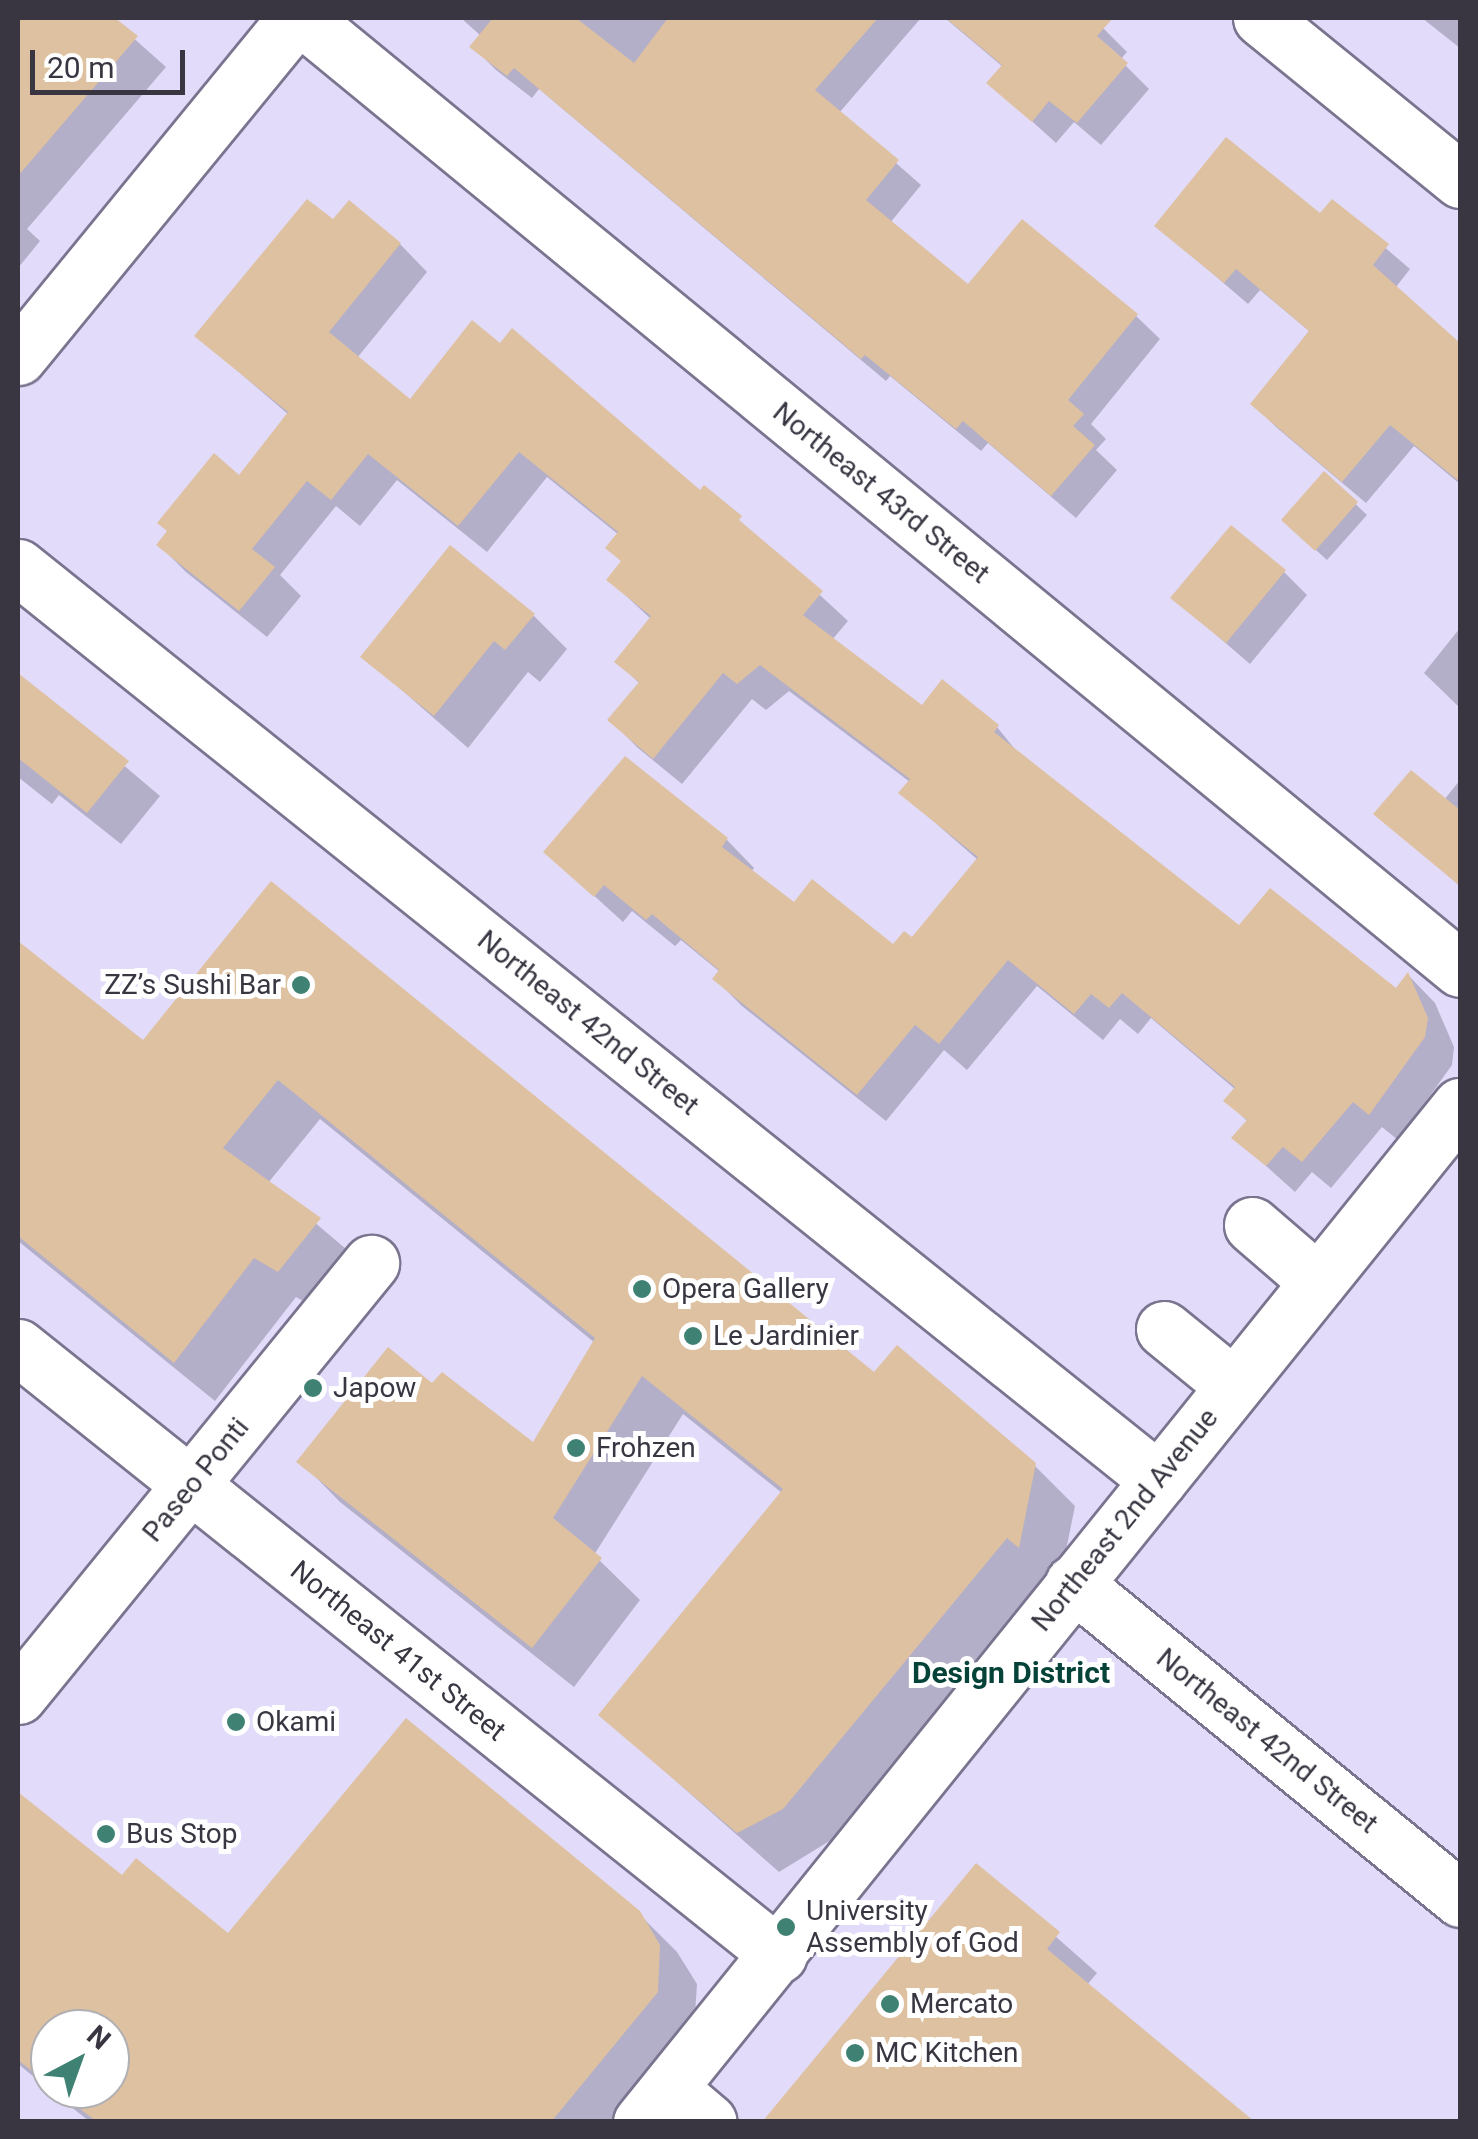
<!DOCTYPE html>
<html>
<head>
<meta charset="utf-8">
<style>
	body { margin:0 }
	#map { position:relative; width:1478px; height:2139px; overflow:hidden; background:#e2dbfa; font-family:Roboto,sans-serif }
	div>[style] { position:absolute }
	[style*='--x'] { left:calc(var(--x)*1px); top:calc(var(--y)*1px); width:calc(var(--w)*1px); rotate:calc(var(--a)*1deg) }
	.shadow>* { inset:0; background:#0003 }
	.building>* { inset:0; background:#dec1a0 }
	.roads { filter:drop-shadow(2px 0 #7b748f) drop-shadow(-2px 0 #7b748f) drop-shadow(0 2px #7b748f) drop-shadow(0 -2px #7b748f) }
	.minor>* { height:55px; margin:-27.5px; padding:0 27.5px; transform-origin:27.5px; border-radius:27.5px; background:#fff }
	.major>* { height:55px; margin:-27.5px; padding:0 27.5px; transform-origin:27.5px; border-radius:27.5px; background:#fff }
	.dots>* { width:28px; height:28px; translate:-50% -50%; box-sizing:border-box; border:5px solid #fff; border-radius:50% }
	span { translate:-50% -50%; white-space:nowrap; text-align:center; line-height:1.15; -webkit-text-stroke:10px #fff; paint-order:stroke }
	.street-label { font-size:28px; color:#393642 }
	.poi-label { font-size:28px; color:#393642 }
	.right { translate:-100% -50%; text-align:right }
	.left { translate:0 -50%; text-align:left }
	.neighbourhood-label { font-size:30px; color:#054238; font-weight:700 }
	.frame { position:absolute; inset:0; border:20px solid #393642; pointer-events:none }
	.north { position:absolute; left:30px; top:2009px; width:100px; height:100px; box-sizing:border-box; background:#fff; border:2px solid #b0afb3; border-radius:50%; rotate:41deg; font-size:28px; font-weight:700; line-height:40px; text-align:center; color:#393642 }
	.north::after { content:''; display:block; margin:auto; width:35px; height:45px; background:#3f8274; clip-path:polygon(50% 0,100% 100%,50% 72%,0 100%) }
	.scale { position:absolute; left:30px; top:50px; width:155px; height:45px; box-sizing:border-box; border:5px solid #393642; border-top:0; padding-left:12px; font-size:30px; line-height:35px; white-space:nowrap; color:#393642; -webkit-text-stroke:8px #fff; paint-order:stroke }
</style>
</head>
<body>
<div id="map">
	<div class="shadow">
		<div style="clip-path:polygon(18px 18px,111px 18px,166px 67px,27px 229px,40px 241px,18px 268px)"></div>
		<div style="clip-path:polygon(461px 18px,921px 18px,839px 113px,921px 185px,890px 223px,968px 288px,1136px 316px,1160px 339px,1091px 424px,1106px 439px,1096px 450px,1117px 470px,1076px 518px,988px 443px,981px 451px,890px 376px,886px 381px,539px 89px,532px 98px,496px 70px,473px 47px,481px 36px)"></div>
		<div style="clip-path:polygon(945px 18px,1093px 18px,1127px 52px,1120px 60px,1149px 89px,1101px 145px,1074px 122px,1056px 143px,990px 83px,1003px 67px)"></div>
		<div style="clip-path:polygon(1422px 18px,1460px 18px,1460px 48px)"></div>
		<div style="clip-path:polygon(1332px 202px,1410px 269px,1396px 287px,1460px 346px,1460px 484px,1414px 446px,1366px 503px,1276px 427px,1253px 404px,1309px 331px,1260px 290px,1248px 304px,1157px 226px,1320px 217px)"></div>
		<div style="clip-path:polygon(333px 222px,400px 244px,427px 272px,357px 358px,410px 403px,700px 494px,705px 489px,848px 621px,832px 640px,922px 708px,997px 727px,1022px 758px,1240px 929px,1397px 991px,1409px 976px,1435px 1003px,1454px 1047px,1452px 1065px,1398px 1140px,1382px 1127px,1331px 1188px,1312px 1172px,1295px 1192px,1235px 1138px,1248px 1122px,1227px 1101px,1236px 1090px,1151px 1018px,1138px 1034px,1120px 1019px,1103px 1040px,1037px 986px,967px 1070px,944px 1050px,886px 1121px,742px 1006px,715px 979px,720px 972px,681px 940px,675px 946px,632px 911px,623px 922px,546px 852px,626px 759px,727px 840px,754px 868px,751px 872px,794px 906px,893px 947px,912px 941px,978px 860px,901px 793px,910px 782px,789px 691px,766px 710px,752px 699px,682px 784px,638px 748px,610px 720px,640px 684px,618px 662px,652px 620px,609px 580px,623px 563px,608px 548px,619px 535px,547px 477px,487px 552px,397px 480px,360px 526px,336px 506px,280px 575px,301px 596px,267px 637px,186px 572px,159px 545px,240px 478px,289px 415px,197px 336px)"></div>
		<div style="clip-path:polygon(1325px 475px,1367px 515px,1327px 560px,1295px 531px)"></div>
		<div style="clip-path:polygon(1284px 572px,1307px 595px,1250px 664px,1173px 598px)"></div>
		<div style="clip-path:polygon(534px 616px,567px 649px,540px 682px,528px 672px,468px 748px,364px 657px)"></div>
		<div style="clip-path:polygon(1460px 628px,1460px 708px,1424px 673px)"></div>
		<div style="clip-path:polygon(18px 676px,160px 796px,121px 844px,59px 795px,52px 804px,18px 777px)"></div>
		<div style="clip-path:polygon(1460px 780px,1460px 886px,1376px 814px,1444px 800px)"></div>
		<div style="clip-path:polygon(271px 885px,874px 1376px,1034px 1465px,1075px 1506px,1059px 1585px,836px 1837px,779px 1872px,601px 1715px,782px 1493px,683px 1414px,594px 1555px,640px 1600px,574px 1687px,340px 1502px,300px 1461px,432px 1387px,534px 1445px,595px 1343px,320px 1119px,268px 1183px,359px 1260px,320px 1311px,296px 1297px,215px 1401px,18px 1241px,18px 944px,143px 1044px)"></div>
		<div style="clip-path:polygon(evenodd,18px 1795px,122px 1879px,228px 1936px,638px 1913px,677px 1952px,697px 1984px,694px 2030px,621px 2122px,90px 2122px,18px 2064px,18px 1795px,50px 2029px,110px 2029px,110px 2089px,50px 2089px,50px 2029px)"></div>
		<div style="clip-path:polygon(977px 1867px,1097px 1973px,1087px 1985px,765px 2122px)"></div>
	</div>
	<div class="building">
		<div style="clip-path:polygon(18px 18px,115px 18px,138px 36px,18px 176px)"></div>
		<div style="clip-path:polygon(493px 18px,576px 18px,634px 63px,668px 18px,878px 18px,815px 90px,899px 160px,866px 200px,968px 284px,1022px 219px,1138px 314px,1068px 400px,1084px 414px,1073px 426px,1095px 445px,1051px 496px,963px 421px,956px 429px,865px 355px,861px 359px,514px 68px,507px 76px,469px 47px)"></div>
		<div style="clip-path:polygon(946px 18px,1113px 18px,1097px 36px,1128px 63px,1077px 123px,1049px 101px,1032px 122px,986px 83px,1002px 65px)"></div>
		<div style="clip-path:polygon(1226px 137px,1320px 213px,1332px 199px,1389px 244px,1373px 265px,1460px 343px,1460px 482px,1390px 425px,1342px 482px,1250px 404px,1309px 331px,1236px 269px,1224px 283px,1154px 226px)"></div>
		<div style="clip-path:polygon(307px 199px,333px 219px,349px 200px,401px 243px,329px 332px,410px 399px,472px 320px,500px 343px,512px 328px,700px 490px,704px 485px,742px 516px,739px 520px,823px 591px,803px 615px,922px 705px,942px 679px,999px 725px,994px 732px,1239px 925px,1270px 888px,1396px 988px,1408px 972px,1428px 1018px,1425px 1037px,1369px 1115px,1353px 1102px,1302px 1162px,1283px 1147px,1266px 1166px,1231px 1138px,1247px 1120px,1223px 1101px,1235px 1087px,1122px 993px,1109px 1008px,1091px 994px,1074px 1014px,1008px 960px,939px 1044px,915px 1025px,857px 1095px,712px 979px,719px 970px,652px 914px,646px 920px,604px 885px,594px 897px,543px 852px,625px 756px,728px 838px,722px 847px,794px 902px,812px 879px,893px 944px,904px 931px,912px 937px,978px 857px,898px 793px,910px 779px,760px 665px,737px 684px,723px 673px,653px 759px,607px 720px,639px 682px,614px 662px,651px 616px,606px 580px,621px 561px,605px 548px,618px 532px,519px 452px,458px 526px,368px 454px,331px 500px,307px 481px,252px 549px,275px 567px,239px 611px,156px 545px,167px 531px,157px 523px,214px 453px,239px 475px,288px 412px,194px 336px)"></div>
		<div style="clip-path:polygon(1324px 471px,1358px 502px,1315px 551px,1281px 520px)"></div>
		<div style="clip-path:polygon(1231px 525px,1286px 570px,1226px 643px,1170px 598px)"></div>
		<div style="clip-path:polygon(450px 545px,535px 614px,505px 650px,494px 641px,434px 716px,360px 657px)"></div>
		<div style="clip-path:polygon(18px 673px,129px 761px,87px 813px,18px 758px)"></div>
		<div style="clip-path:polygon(1411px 770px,1460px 810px,1460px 886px,1373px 814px)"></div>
		<div style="clip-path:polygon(271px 881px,874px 1372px,897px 1345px,1036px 1463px,1019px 1548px,1007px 1538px,783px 1809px,737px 1833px,598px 1715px,783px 1489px,642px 1376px,553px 1518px,602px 1558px,532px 1648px,296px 1462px,388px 1347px,432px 1383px,442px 1372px,533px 1442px,595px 1338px,278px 1080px,223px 1148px,321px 1218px,278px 1272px,254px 1258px,174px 1363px,18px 1236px,18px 941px,143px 1040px)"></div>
		<div style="clip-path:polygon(406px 1718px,640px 1911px,660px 1945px,658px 1992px,551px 2122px,97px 2122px,55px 2089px,110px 2089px,110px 2029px,50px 2029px,50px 2085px,18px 2060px,18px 1792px,122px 1875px,136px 1858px,228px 1933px)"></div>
		<div style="clip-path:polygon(976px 1863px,1060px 1932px,1047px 1949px,1255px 2122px,762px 2122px)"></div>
	</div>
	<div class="roads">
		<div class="minor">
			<div style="--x:302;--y:18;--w:1498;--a:39.39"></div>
			<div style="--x:1261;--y:18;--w:257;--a:39.1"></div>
			<div style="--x:18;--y:357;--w:438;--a:-50.7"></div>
			<div style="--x:18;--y:567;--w:1461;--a:38.69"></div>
			<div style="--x:1252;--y:1225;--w:87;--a:40.8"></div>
			<div style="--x:1164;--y:1329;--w:90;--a:39.2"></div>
			<div style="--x:18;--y:1347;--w:974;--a:38.62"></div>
			<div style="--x:1073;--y:1583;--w:500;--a:39.2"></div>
			<div style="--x:18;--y:1696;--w:559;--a:-50.81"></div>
			<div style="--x:669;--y:2088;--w:52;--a:40.4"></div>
		</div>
		<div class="major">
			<div style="--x:641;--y:2122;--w:1305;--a:-51.13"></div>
		</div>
	</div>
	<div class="dots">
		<div style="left:301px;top:985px;background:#3f8274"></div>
		<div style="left:642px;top:1289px;background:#3f8274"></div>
		<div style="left:693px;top:1336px;background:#3f8274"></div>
		<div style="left:313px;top:1388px;background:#3f8274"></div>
		<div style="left:576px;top:1448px;background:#3f8274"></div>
		<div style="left:236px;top:1722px;background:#3f8274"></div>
		<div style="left:106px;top:1834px;background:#3f8274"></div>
		<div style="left:786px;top:1927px;background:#3f8274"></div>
		<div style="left:890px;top:2004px;background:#3f8274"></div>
		<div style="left:855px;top:2053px;background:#3f8274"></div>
	</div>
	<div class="street-label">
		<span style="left:881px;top:493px;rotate:39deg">Northeast 43rd Street</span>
		<span style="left:588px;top:1023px;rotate:39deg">Northeast 42nd Street</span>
		<span style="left:196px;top:1480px;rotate:-51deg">Paseo Ponti</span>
		<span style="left:1125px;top:1520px;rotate:-51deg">Northeast 2nd Avenue</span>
		<span style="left:398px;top:1651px;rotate:39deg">Northeast 41st Street</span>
		<span style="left:1267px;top:1741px;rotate:39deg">Northeast 42nd Street</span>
	</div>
	<div class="poi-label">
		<span class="right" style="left:281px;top:985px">ZZ’s Sushi Bar</span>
		<span class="left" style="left:662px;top:1289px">Opera Gallery</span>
		<span class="left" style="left:713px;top:1336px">Le Jardinier</span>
		<span class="left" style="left:333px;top:1388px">Japow</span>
		<span class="left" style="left:596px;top:1448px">Frohzen</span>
		<span class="left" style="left:256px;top:1722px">Okami</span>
		<span class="left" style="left:126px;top:1834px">Bus Stop</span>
		<span class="left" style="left:806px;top:1927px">University<br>Assembly of God</span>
		<span class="left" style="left:910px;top:2004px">Mercato</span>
		<span class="left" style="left:875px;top:2053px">MC Kitchen</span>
	</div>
	<div class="neighbourhood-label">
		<span style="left:1011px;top:1673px">Design District</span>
	</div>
	<div class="frame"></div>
	<div class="north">N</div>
	<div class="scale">20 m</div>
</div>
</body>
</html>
